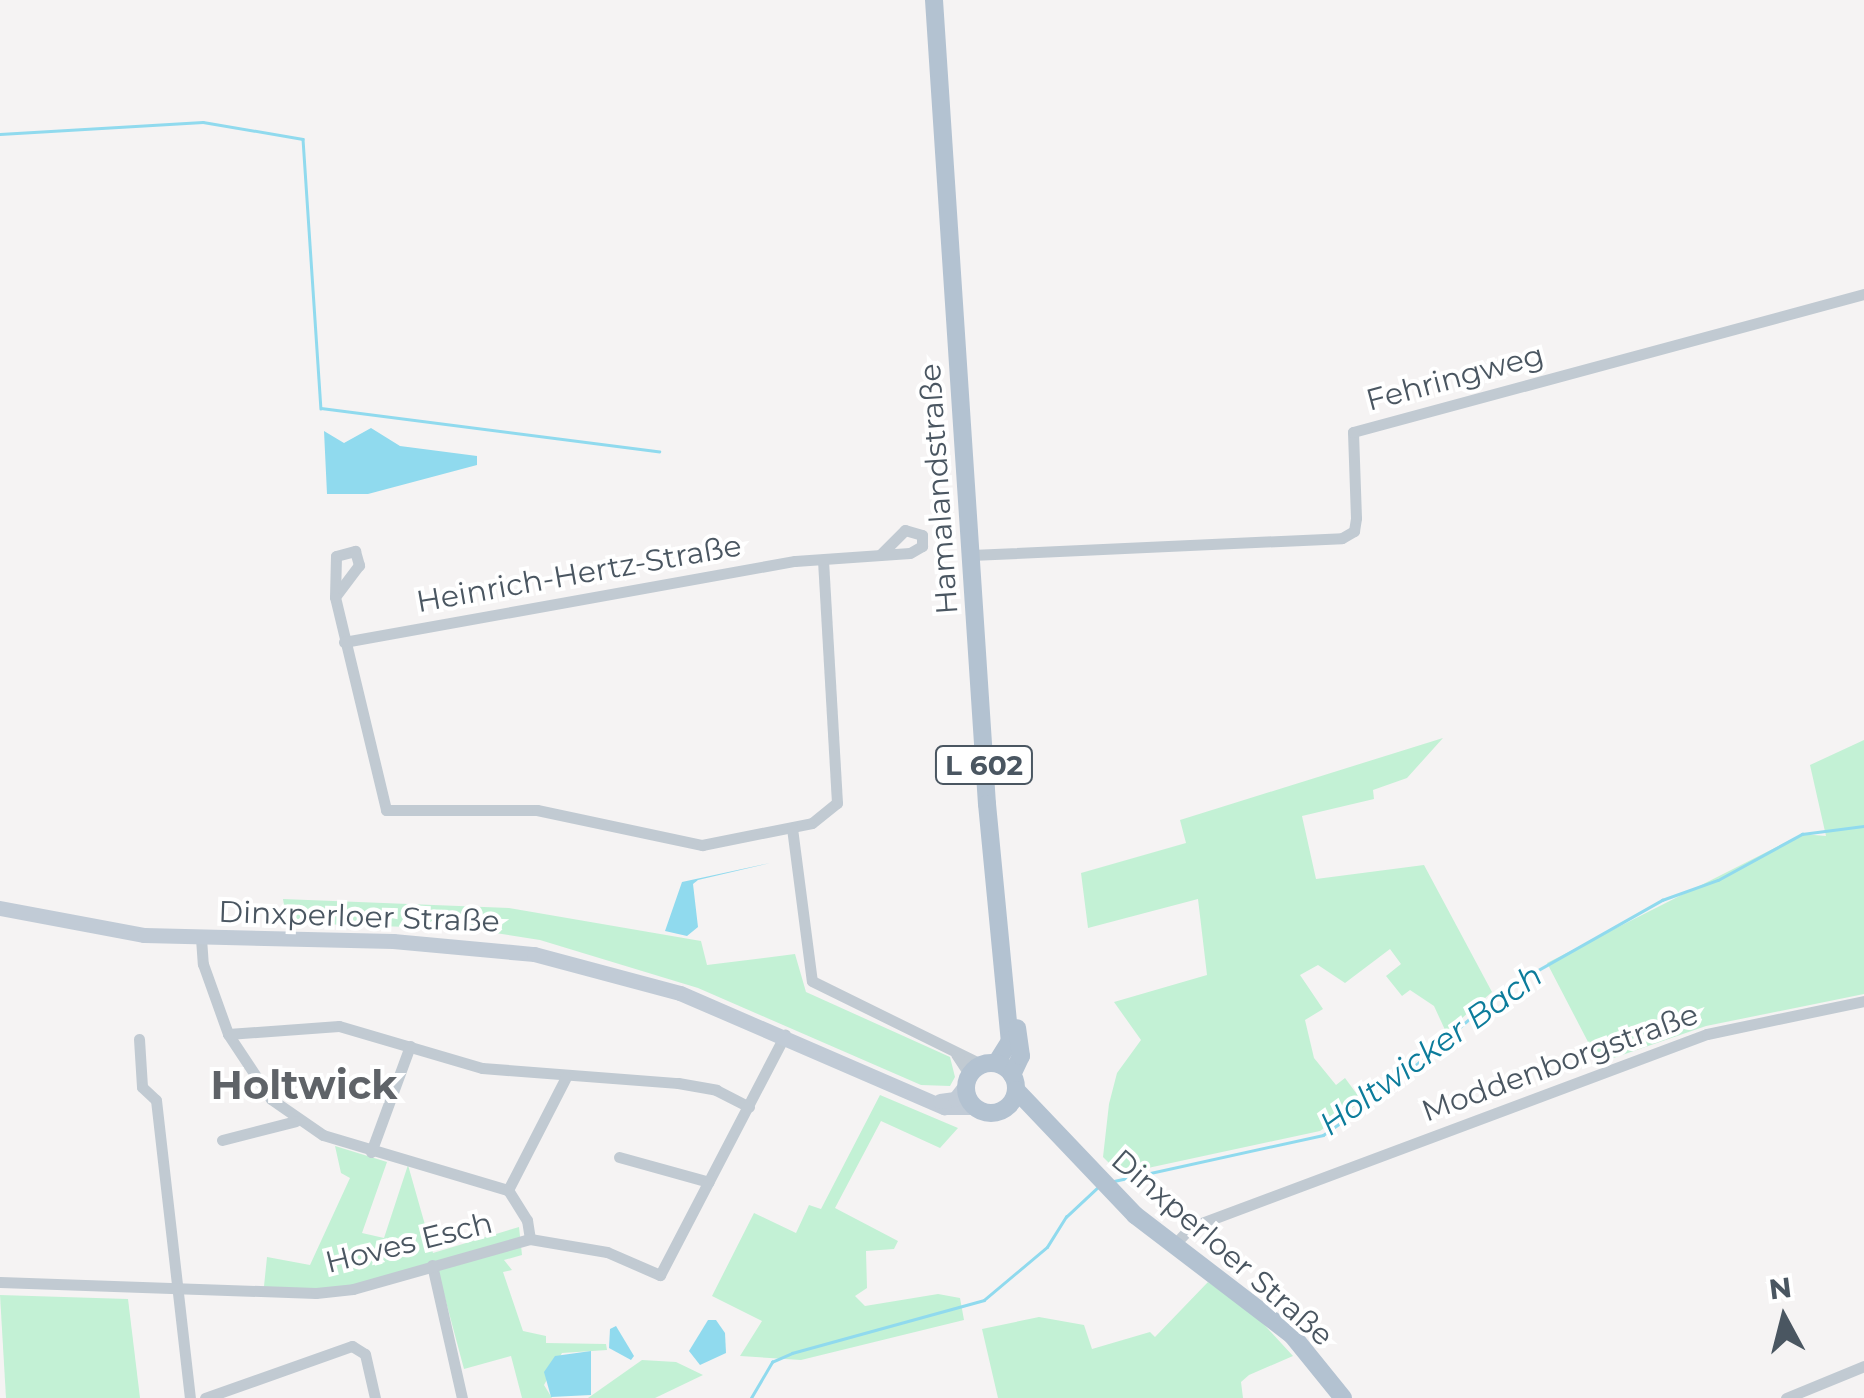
<!DOCTYPE html>
<html>
<head>
<meta charset="utf-8">
<style>
	body { margin:0 }
	#map { position:relative; width:1864px; height:1398px; overflow:hidden; background:#f5f3f3; font-family:Montserrat,sans-serif }
	div>[style] { position:absolute }
	[style*='--x'] { left:calc(var(--x)*1px); top:calc(var(--y)*1px); width:calc(var(--w)*1px); rotate:calc(var(--a)*1deg) }
	.green>* { inset:0; background:#c3f1d5 }
	.water>* { inset:0; background:#90daee }
	.stream>* { height:2.5px; margin:-1.25px; padding:0 1.25px; transform-origin:1.25px; border-radius:1.25px; background:#90daee }
	.street>* { height:11px; margin:-5.5px; padding:0 5.5px; transform-origin:5.5px; border-radius:5.5px; background:#c1cad2 }
	.secondary>* { height:15px; margin:-7.5px; padding:0 7.5px; transform-origin:7.5px; border-radius:7.5px; background:#c1cbd6 }
	.primary>* { height:18px; margin:-9px; padding:0 9px; transform-origin:9px; border-radius:9px; background:#b3c2d1 }
	.primary>.ring { margin:-9px; padding:0; box-sizing:content-box; background:none; border:18px solid #b3c2d1; border-radius:50% }
	span { translate:-50% -50%; white-space:nowrap; text-align:center; line-height:1.15; -webkit-text-stroke:8px #fff; paint-order:stroke }
	.shield-label span { padding:2px 8px; background:#fff; border:2px solid; border-radius:8px; -webkit-text-stroke-width:0 }
	.shield-label { font-size:28px; color:#4a5661; font-weight:700 }
	.street-label { font-size:30px; color:#4a5661 }
	.water-label { font-size:32px; color:#0c7c9b; font-style:italic }
	.district-label { font-size:40px; color:#5f6368; font-weight:700 }
	.north { position:absolute; left:1734px; top:1268px; width:100px; height:100px; -webkit-text-stroke:8px #fff; paint-order:stroke; rotate:353deg; font-size:28px; font-weight:700; line-height:40px; text-align:center; color:#4a5661 }
	.north::after { content:''; display:block; margin:auto; width:35px; height:45px; background:#4a5661; clip-path:polygon(50% 0,100% 100%,50% 72%,0 100%) }
</style>
</head>
<body>
<div id="map">
	<div class="green">
		<div style="clip-path:polygon(1443px 738px,1407px 778px,1373px 790px,1374px 799px,1302px 816px,1316px 879px,1424px 865px,1492px 992px,1446px 1032px,1434px 1006px,1410px 990px,1402px 996px,1386px 976px,1401px 964px,1390px 949px,1345px 983px,1318px 965px,1300px 975px,1323px 1009px,1305px 1020px,1314px 1058px,1336px 1085px,1345px 1078px,1362px 1101px,1320px 1131px,1120px 1174px,1103px 1157px,1109px 1104px,1117px 1073px,1141px 1040px,1114px 1002px,1207px 975px,1198px 899px,1088px 928px,1081px 873px,1186px 843px,1180px 820px)"></div>
		<div style="clip-path:polygon(1864px 740px,1864px 994px,1706px 1026px,1599px 1063px,1547px 963px,1802px 834px,1826px 836px,1810px 765px)"></div>
		<div style="clip-path:polygon(283px 899px,509px 908px,701px 941px,707px 965px,795px 954px,806px 992px,950px 1057px,955px 1077px,950px 1086px,921px 1085px,698px 988px,540px 940px,470px 929px,287px 923px)"></div>
		<div style="clip-path:polygon(880px 1095px,958px 1128px,940px 1148px,881px 1121px,835px 1208px,898px 1241px,894px 1249px,866px 1251px,867px 1288px,855px 1296px,865px 1306px,938px 1294px,960px 1298px,964px 1320px,801px 1360px,740px 1356px,762px 1321px,712px 1296px,754px 1213px,796px 1233px,809px 1205px,821px 1209px)"></div>
		<div style="clip-path:polygon(335px 1146px,387px 1162px,362px 1233px,384px 1238px,408px 1165px,433px 1253px,519px 1227px,522px 1255px,504px 1260px,512px 1270px,503px 1272px,523px 1331px,546px 1336px,546px 1343px,606px 1344px,607px 1350px,562px 1353px,544px 1385px,552px 1398px,522px 1398px,511px 1356px,464px 1369px,437px 1268px,396px 1282px,263px 1296px,267px 1257px,310px 1265px,350px 1178px,341px 1173px)"></div>
		<div style="clip-path:polygon(1208px 1282px,1257px 1317px,1293px 1356px,1249px 1375px,1241px 1382px,1243px 1398px,998px 1398px,982px 1329px,1039px 1317px,1084px 1325px,1092px 1349px,1150px 1332px,1155px 1337px)"></div>
		<div style="clip-path:polygon(0 1295px,128px 1299px,140px 1398px,6px 1398px)"></div>
		<div style="clip-path:polygon(642px 1360px,676px 1362px,703px 1375px,655px 1398px,588px 1398px)"></div>
	</div>
	<div class="water">
		<div style="clip-path:polygon(371px 428px,400px 446px,477px 456px,477px 465px,368px 494px,327px 494px,324px 431px,344px 443px)"></div>
		<div style="clip-path:polygon(770px 863px,698px 880px,693px 884px,698px 927px,687px 936px,665px 931px,682px 882px)"></div>
		<div style="clip-path:polygon(708px 1320px,716px 1320px,725px 1333px,726px 1353px,700px 1365px,689px 1351px)"></div>
		<div style="clip-path:polygon(616px 1326px,634px 1356px,631px 1360px,609px 1348px,610px 1329px)"></div>
		<div style="clip-path:polygon(591px 1351px,591px 1395px,551px 1397px,544px 1372px,555px 1356px)"></div>
	</div>
	<div class="stream">
		<div style="--x:0;--y:134;--w:203;--a:-3.4"></div>
		<div style="--x:203;--y:122;--w:101;--a:9.6"></div>
		<div style="--x:303;--y:139;--w:270;--a:86.2"></div>
		<div style="--x:321;--y:408;--w:341;--a:7.3"></div>
		<div style="--x:1114;--y:1181;--w:214;--a:-12.4"></div>
		<div style="--x:1323;--y:1135;--w:72;--a:-34.8"></div>
		<div style="--x:1382;--y:1094;--w:160;--a:-40.7"></div>
		<div style="--x:1503;--y:990;--w:183;--a:-29.5"></div>
		<div style="--x:1662;--y:900;--w:59;--a:-19.7"></div>
		<div style="--x:1718;--y:880;--w:96;--a:-28.7"></div>
		<div style="--x:1802;--y:834;--w:63;--a:-7.4"></div>
		<div style="--x:751;--y:1398;--w:42;--a:-59.7"></div>
		<div style="--x:772;--y:1362;--w:22;--a:-24"></div>
		<div style="--x:792;--y:1353;--w:199;--a:-15.4"></div>
		<div style="--x:984;--y:1300;--w:82;--a:-40.1"></div>
		<div style="--x:1047;--y:1247;--w:36;--a:-58"></div>
		<div style="--x:1066;--y:1217;--w:42;--a:-43.1"></div>
	</div>
	<div class="street">
		<div style="--x:971;--y:555;--w:371;--a:-2.6"></div>
		<div style="--x:1342;--y:538;--w:14;--a:-30"></div>
		<div style="--x:1354;--y:531;--w:13;--a:-81"></div>
		<div style="--x:1356;--y:518;--w:86;--a:-92"></div>
		<div style="--x:1353;--y:432;--w:529;--a:-15.11"></div>
		<div style="--x:335;--y:597;--w:41;--a:-88.6"></div>
		<div style="--x:336;--y:556;--w:20;--a:-15"></div>
		<div style="--x:355;--y:551;--w:15;--a:74"></div>
		<div style="--x:359;--y:565;--w:40;--a:127"></div>
		<div style="--x:335;--y:597;--w:219;--a:76.5"></div>
		<div style="--x:386;--y:810;--w:151;--a:0"></div>
		<div style="--x:537;--y:810;--w:169;--a:12"></div>
		<div style="--x:702;--y:845;--w:112;--a:-11.3"></div>
		<div style="--x:812;--y:823;--w:32;--a:-39"></div>
		<div style="--x:837;--y:803;--w:243;--a:-93.3"></div>
		<div style="--x:344;--y:642;--w:458;--a:-10.2"></div>
		<div style="--x:795;--y:561;--w:115;--a:-4"></div>
		<div style="--x:910;--y:553;--w:14;--a:-30"></div>
		<div style="--x:922;--y:546;--w:11;--a:-90"></div>
		<div style="--x:922;--y:535;--w:18;--a:-164"></div>
		<div style="--x:905;--y:530;--w:35;--a:135"></div>
		<div style="--x:792;--y:828;--w:154;--a:82.6"></div>
		<div style="--x:812;--y:981;--w:188;--a:26.2"></div>
		<div style="--x:201;--y:938;--w:26;--a:86"></div>
		<div style="--x:203;--y:964;--w:74;--a:70.3"></div>
		<div style="--x:228;--y:1034;--w:78;--a:56.5"></div>
		<div style="--x:271;--y:1099;--w:63;--a:34.7"></div>
		<div style="--x:323;--y:1135;--w:193;--a:16.6"></div>
		<div style="--x:508;--y:1190;--w:36;--a:58"></div>
		<div style="--x:527;--y:1220;--w:19;--a:81"></div>
		<div style="--x:228;--y:1034;--w:111;--a:-4.1"></div>
		<div style="--x:339;--y:1026;--w:149;--a:16.4"></div>
		<div style="--x:482;--y:1068;--w:197;--a:4.4"></div>
		<div style="--x:678;--y:1083;--w:39;--a:10"></div>
		<div style="--x:716;--y:1090;--w:37;--a:27"></div>
		<div style="--x:139;--y:1039;--w:48;--a:86.4"></div>
		<div style="--x:142;--y:1087;--w:19;--a:43"></div>
		<div style="--x:156;--y:1100;--w:300;--a:83.5"></div>
		<div style="--x:956;--y:1054;--w:24;--a:57"></div>
		<div style="--x:222;--y:1140;--w:76;--a:-14.4"></div>
		<div style="--x:371;--y:1152;--w:113;--a:-69.8"></div>
		<div style="--x:619;--y:1157;--w:93;--a:15.5"></div>
		<div style="--x:508;--y:1190;--w:127;--a:-62.8"></div>
		<div style="--x:1174;--y:1245;--w:25;--a:-47"></div>
		<div style="--x:1191;--y:1227;--w:551;--a:-20.51"></div>
		<div style="--x:1707;--y:1034;--w:160;--a:-11.9"></div>
		<div style="--x:432;--y:1265;--w:136;--a:77.3"></div>
		<div style="--x:0;--y:1282;--w:316;--a:2"></div>
		<div style="--x:316;--y:1293;--w:37;--a:-6"></div>
		<div style="--x:353;--y:1289;--w:184;--a:-15.8"></div>
		<div style="--x:530;--y:1239;--w:78;--a:9.6"></div>
		<div style="--x:607;--y:1252;--w:58;--a:23.5"></div>
		<div style="--x:660;--y:1275;--w:271;--a:-62.5"></div>
		<div style="--x:205;--y:1398;--w:156;--a:-19.5"></div>
		<div style="--x:352;--y:1346;--w:15;--a:32"></div>
		<div style="--x:365;--y:1354;--w:45;--a:77.2"></div>
		<div style="--x:1786;--y:1398;--w:84;--a:-22.3"></div>
	</div>
	<div class="secondary">
		<div style="--x:0;--y:908;--w:147;--a:10.6"></div>
		<div style="--x:144;--y:935;--w:249;--a:1.4"></div>
		<div style="--x:393;--y:941;--w:142;--a:5.3"></div>
		<div style="--x:534;--y:954;--w:151;--a:15"></div>
		<div style="--x:680;--y:993;--w:288;--a:23.4"></div>
		<div style="--x:944;--y:1107;--w:31;--a:0"></div>
		<div style="--x:940;--y:1101;--w:15;--a:-8"></div>
		<div style="--x:955;--y:1099;--w:18;--a:-52"></div>
	</div>
	<div class="primary">
		<div style="--x:934;--y:0;--w:806;--a:86.23"></div>
		<div style="--x:987;--y:804;--w:238;--a:84.5"></div>
		<div style="--x:1010;--y:1041;--w:26;--a:122"></div>
		<div class="ring" style="left:966px;top:1063px;width:32px;height:32px"></div>
		<div style="--x:1012;--y:1075;--w:21;--a:-65"></div>
		<div style="--x:1021;--y:1056;--w:28;--a:-98"></div>
		<div style="--x:1016;--y:1090;--w:173;--a:46.4"></div>
		<div style="--x:1135;--y:1215;--w:198;--a:37.4"></div>
		<div style="--x:1292;--y:1335;--w:81;--a:51"></div>
	</div>
	<div class="shield-label">
		<span style="left:984px;top:765px">L 602</span>
	</div>
	<div class="street-label">
		<span style="left:1455px;top:378px;rotate:-15deg">Fehringweg</span>
		<span style="left:939px;top:489px;rotate:-94deg">Hamalandstraße</span>
		<span style="left:579px;top:574px;rotate:-10deg">Heinrich-Hertz-Straße</span>
		<span style="left:359px;top:917px;rotate:2deg">Dinxperloer Straße</span>
		<span style="left:1560px;top:1063px;rotate:-20deg">Moddenborgstraße</span>
		<span style="left:409px;top:1243px;rotate:-14deg">Hoves Esch</span>
		<span style="left:1222px;top:1248px;rotate:41deg">Dinxperloer Straße</span>
	</div>
	<div class="water-label">
		<span style="left:1431px;top:1050px;rotate:-36deg">Holtwicker Bach</span>
	</div>
	<div class="district-label">
		<span style="left:304px;top:1085px">Holtwick</span>
	</div>
	<div class="north">N</div>
</div>
</body>
</html>
